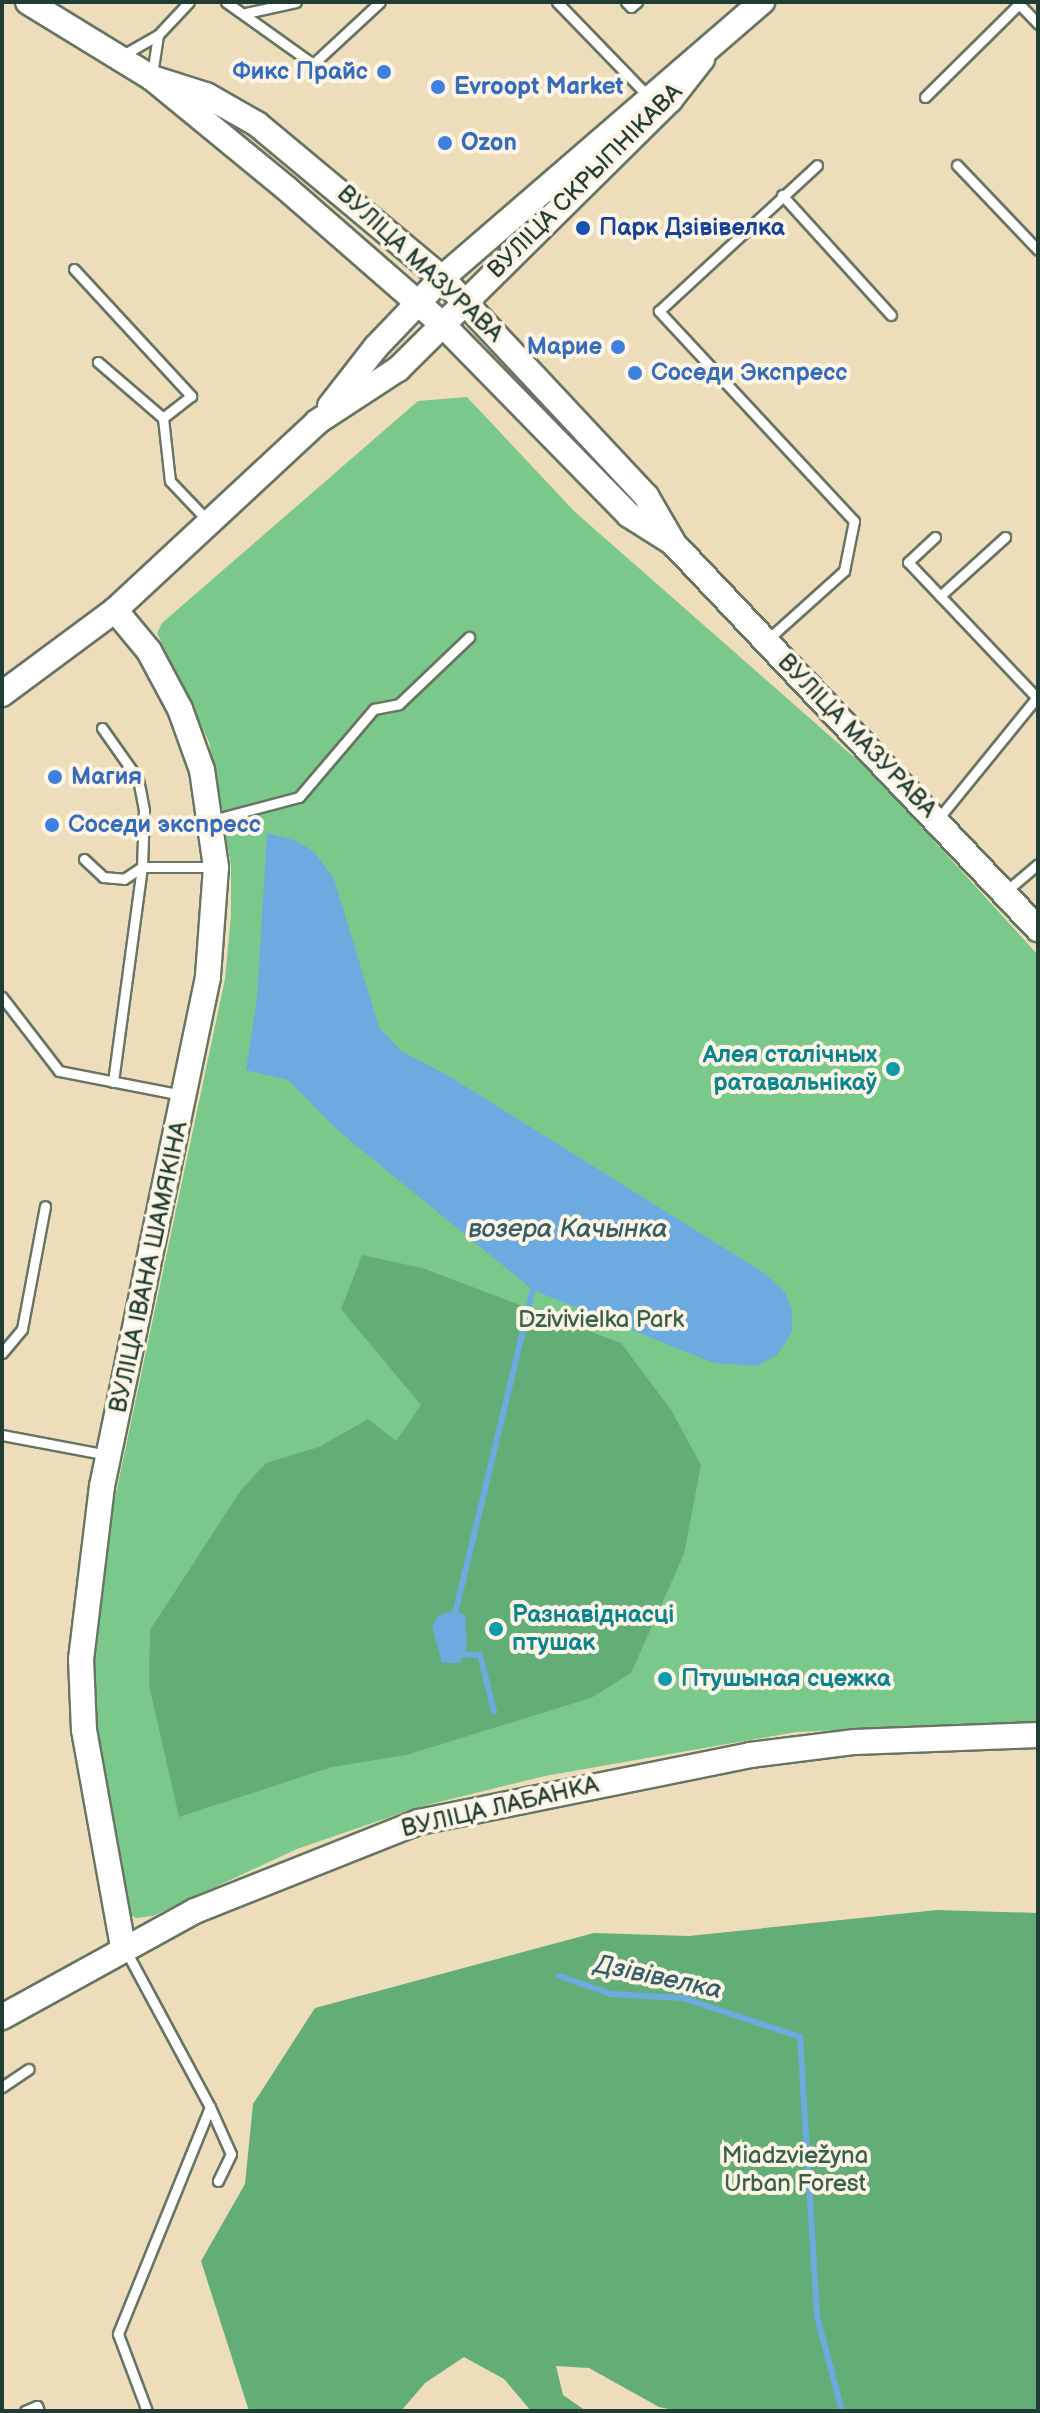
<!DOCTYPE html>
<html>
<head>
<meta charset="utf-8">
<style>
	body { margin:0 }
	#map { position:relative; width:1040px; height:2413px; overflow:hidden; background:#edb; font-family:"Balsamiq Sans",sans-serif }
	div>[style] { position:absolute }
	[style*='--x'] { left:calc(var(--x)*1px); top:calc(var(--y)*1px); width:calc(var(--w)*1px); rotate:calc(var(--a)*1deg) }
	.green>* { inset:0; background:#7ac98a }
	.forest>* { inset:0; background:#63ad76 }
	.water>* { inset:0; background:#6cabdf }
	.stream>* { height:6px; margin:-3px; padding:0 3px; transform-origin:3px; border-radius:3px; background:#6cabdf }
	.roads { filter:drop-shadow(2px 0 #677563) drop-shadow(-2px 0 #677563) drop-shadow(0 2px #677563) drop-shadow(0 -2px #677563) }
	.lane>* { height:9px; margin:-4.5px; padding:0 4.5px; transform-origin:4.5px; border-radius:4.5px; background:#fff }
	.secondary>* { height:24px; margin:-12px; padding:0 12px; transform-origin:12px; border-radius:12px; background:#fff }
	.dots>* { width:22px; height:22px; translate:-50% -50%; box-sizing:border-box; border:4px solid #fcf5e5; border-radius:50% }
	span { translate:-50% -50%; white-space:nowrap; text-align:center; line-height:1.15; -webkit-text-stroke:8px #fcf5e5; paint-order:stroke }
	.shop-label { font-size:24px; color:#366cbe; font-weight:700 }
	.right { translate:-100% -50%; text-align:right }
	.left { translate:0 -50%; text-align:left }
	.street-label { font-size:24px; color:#1f3d34 }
	.transit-label { font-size:24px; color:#164399; font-weight:700 }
	.culture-label { font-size:24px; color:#0d838f; font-weight:700 }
	.park-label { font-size:24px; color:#36604a }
	.water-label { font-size:26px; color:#365e67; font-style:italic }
	.frame { position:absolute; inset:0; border:4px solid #1f3d34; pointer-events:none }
</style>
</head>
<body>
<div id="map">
	<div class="green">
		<div style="clip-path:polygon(467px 397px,575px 512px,872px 773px,1038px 955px,1038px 1722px,796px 1732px,545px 1776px,419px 1807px,297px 1849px,153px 1916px,136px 1918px,126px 1913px,92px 1696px,99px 1602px,112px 1512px,225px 979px,231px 915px,231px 865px,209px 742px,157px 633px,162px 623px,418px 401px)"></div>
	</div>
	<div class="forest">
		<div style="clip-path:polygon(362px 1255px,422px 1268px,621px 1343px,671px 1410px,701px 1465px,684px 1554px,631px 1673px,591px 1698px,406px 1755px,332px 1767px,179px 1817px,149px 1685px,150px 1630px,241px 1490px,266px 1463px,319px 1447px,368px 1419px,396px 1441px,421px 1405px,341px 1309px)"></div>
		<div style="clip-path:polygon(937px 1910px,1038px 1913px,1038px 2411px,679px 2411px,659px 2407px,589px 2368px,556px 2366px,563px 2395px,586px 2411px,531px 2411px,504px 2379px,464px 2357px,425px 2383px,401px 2411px,249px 2411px,201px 2261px,245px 2184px,253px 2104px,315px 2008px,594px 1933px,689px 1936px)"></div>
	</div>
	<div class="water">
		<div style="clip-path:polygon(267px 833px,297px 841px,314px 852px,334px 879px,379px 1027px,401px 1051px,447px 1075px,764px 1273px,785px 1292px,792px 1311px,792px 1332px,777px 1355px,756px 1366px,714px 1363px,533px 1290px,336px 1129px,288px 1080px,246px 1070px,257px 999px)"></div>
		<div style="clip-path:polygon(454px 1610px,465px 1615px,467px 1646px,460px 1663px,442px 1663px,432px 1627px,438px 1616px)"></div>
	</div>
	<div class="stream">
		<div style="--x:454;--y:1618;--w:337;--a:-76.5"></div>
		<div style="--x:458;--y:1654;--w:22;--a:3"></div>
		<div style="--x:480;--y:1655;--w:58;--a:76"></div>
		<div style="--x:559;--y:1976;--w:55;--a:19.1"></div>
		<div style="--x:611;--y:1994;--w:72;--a:3.2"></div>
		<div style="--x:683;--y:1998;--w:123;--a:18.4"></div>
		<div style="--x:800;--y:2037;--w:280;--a:86.5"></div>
		<div style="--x:817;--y:2316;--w:98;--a:75.3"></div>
	</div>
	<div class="roads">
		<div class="lane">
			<div style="--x:226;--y:2;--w:107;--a:35.5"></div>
			<div style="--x:313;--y:64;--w:91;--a:-42.8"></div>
			<div style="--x:557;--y:2;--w:132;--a:45.9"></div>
			<div style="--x:626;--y:2;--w:7;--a:45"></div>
			<div style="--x:631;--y:7;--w:8;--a:-40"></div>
			<div style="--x:1019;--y:4;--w:28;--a:46"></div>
			<div style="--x:246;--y:13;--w:51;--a:-12.4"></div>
			<div style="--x:121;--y:56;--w:43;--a:-29.6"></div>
			<div style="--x:158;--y:35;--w:45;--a:-46.8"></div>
			<div style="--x:152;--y:75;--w:40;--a:-81.5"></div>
			<div style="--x:925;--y:97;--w:135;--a:-44.7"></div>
			<div style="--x:957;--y:165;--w:117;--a:46.4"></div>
			<div style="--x:782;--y:195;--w:162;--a:47.8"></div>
			<div style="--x:74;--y:269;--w:173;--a:47.3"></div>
			<div style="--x:191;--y:396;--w:36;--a:142"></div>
			<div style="--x:163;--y:418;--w:86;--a:-139.3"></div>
			<div style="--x:163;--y:418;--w:63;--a:83.7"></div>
			<div style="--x:170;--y:481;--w:57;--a:46.4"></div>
			<div style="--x:935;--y:537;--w:37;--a:137"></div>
			<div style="--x:908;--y:562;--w:187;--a:46.5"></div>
			<div style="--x:940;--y:596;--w:88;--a:-42.2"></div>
			<div style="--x:767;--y:640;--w:103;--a:-41.9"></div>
			<div style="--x:844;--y:571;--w:51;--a:-78.7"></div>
			<div style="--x:854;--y:521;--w:287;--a:-132.9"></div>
			<div style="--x:659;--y:311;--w:215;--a:-42.7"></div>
			<div style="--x:102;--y:728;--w:62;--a:54.8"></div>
			<div style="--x:138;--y:779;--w:32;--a:79"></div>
			<div style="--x:144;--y:810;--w:57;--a:92"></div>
			<div style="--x:142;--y:867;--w:217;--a:97.7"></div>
			<div style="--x:938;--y:819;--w:159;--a:-50.9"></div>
			<div style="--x:212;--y:820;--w:90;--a:-14.8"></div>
			<div style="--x:299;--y:797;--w:116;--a:-49.6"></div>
			<div style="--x:374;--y:709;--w:25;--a:-11"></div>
			<div style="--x:399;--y:704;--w:97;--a:-43.7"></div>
			<div style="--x:84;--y:859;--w:26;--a:43"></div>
			<div style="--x:103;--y:877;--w:21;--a:5"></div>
			<div style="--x:124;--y:879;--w:22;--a:-34"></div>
			<div style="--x:142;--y:867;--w:72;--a:0"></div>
			<div style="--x:1005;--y:892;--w:43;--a:-40.3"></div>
			<div style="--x:2;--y:997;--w:93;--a:52.4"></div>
			<div style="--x:59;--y:1071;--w:125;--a:11"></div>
			<div style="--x:2;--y:1353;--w:31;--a:-50"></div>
			<div style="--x:22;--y:1329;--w:125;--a:-79.4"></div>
			<div style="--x:2;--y:1435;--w:108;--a:10.7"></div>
			<div style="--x:126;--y:1951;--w:177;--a:61.7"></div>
			<div style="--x:210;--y:2107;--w:245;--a:112.1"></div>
			<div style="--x:118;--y:2334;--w:82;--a:69.4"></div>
			<div style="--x:2;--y:2087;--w:32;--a:-34"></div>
			<div style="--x:210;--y:2107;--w:51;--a:65.9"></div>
			<div style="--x:231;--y:2154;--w:30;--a:116"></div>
			<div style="--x:25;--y:2411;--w:13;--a:-23"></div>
			<div style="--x:37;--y:2406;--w:5;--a:68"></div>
		</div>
		<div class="secondary">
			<div style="--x:28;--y:2;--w:145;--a:31.5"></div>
			<div style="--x:152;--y:78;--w:173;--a:39.4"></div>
			<div style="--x:286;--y:188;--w:207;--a:41.1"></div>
			<div style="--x:442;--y:324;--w:267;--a:45.6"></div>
			<div style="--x:629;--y:515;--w:49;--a:32.4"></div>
			<div style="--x:152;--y:78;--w:57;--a:17.5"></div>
			<div style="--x:206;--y:95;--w:59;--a:29.6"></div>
			<div style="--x:257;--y:124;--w:241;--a:39.8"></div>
			<div style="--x:442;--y:278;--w:299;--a:46.9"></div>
			<div style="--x:646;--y:496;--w:56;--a:59.7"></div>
			<div style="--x:674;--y:544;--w:530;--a:46.61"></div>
			<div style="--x:330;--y:406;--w:75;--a:-52.1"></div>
			<div style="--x:376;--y:347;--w:95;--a:-46.3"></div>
			<div style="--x:442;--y:278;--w:423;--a:-40.8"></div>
			<div style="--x:115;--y:610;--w:53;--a:50.3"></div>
			<div style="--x:149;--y:651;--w:66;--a:61.9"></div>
			<div style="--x:180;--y:709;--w:65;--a:70.2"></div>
			<div style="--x:202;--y:770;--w:98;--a:81.8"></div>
			<div style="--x:216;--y:867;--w:110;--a:94.2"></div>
			<div style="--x:208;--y:977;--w:520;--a:101.76"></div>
			<div style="--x:102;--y:1486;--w:174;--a:96.9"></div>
			<div style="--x:81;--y:1659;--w:71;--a:87.6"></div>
			<div style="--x:84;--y:1730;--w:220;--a:79.8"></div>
			<div style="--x:2;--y:694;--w:141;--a:-36.6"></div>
			<div style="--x:115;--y:610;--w:276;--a:-42.9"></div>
			<div style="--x:317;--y:422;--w:97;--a:-33.2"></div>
			<div style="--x:398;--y:369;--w:383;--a:-44.7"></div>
			<div style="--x:670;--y:100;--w:52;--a:-52"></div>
			<div style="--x:2;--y:2017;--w:220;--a:-28.8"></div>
			<div style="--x:195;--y:1911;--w:241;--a:-21.7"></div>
			<div style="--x:419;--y:1822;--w:338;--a:-11.4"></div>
			<div style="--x:750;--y:1755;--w:106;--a:-7.1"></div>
			<div style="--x:855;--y:1742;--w:183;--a:-2.2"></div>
		</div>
	</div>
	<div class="dots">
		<div style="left:384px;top:72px;background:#3f7fe0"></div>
		<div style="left:438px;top:87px;background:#3f7fe0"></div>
		<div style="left:445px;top:143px;background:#3f7fe0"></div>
		<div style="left:583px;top:228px;background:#1a4fb4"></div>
		<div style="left:618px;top:347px;background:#3f7fe0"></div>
		<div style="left:635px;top:373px;background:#3f7fe0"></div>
		<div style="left:55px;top:777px;background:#3f7fe0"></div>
		<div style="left:52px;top:825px;background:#3f7fe0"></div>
		<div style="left:893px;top:1069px;background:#0f9aa8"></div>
		<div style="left:496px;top:1629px;background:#0f9aa8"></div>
		<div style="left:665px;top:1679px;background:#0f9aa8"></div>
	</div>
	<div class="shop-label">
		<span class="right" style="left:368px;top:72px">Фикс Прайс</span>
		<span class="left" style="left:454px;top:87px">Evroopt Market</span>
		<span class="left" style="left:461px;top:143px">Ozon</span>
		<span class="right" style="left:602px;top:347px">Марие</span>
		<span class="left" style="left:651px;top:373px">Соседи Экспресс</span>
		<span class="left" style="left:71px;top:777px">Магия</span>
		<span class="left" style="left:68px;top:825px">Соседи экспресс</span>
	</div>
	<div class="street-label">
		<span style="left:585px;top:181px;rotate:-45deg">ВУЛІЦА СКРЫПНІКАВА</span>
		<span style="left:420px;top:264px;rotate:43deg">ВУЛІЦА МАЗУРАВА</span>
		<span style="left:857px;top:736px;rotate:46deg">ВУЛІЦА МАЗУРАВА</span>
		<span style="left:149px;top:1267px;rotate:-78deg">ВУЛІЦА ІВАНА ШАМЯКІНА</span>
		<span style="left:500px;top:1807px;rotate:-13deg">ВУЛІЦА ЛАБАНКА</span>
	</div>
	<div class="transit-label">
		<span class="left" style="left:599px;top:228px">Парк Дзівівелка</span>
	</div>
	<div class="culture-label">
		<span class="right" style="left:877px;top:1069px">Алея сталічных<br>ратавальнікаў</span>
		<span class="left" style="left:512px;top:1629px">Разнавіднасці<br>птушак</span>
		<span class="left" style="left:681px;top:1679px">Птушыная сцежка</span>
	</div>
	<div class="park-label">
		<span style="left:601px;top:1320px">Dzivivielka Park</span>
		<span style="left:795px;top:2170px">Miadzviežyna<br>Urban Forest</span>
	</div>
	<div class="water-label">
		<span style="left:568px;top:1230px">возера Качынка</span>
		<span style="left:658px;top:1978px;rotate:12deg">Дзівівелка</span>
	</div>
	<div class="frame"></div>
</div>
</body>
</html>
